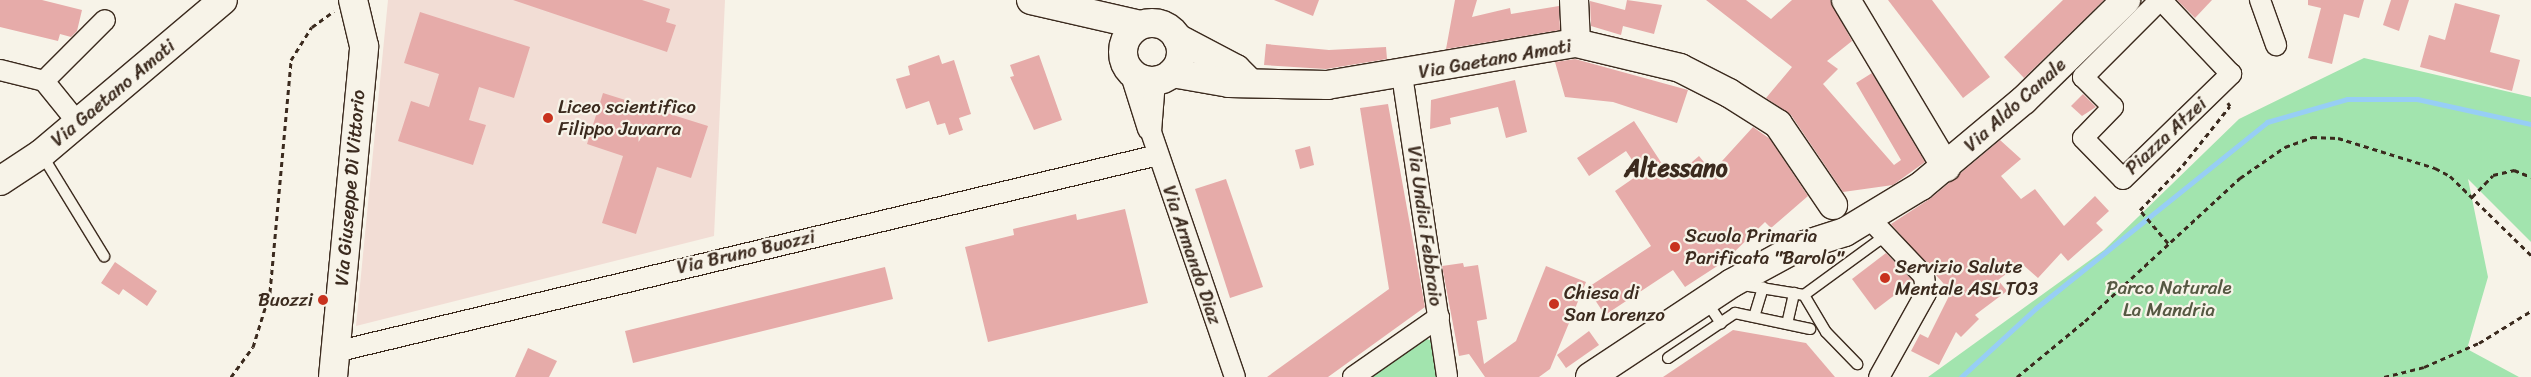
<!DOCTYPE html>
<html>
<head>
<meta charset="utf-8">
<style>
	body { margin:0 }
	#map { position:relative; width:2531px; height:377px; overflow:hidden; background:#f7f3e8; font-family:Sriracha,sans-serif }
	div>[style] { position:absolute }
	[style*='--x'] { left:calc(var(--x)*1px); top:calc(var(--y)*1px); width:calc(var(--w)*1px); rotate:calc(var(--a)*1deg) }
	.built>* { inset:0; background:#f2ddd5 }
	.green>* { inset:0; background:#a2e4ae }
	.stream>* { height:5px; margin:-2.5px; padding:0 2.5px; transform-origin:2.5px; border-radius:2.5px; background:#97cef5 }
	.building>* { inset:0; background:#e6aba9 }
	.path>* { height:3px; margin-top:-1.5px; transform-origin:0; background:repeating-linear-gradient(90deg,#3b2a1e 0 5px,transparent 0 9px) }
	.roads { filter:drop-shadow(1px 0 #3b2a1e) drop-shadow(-1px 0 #3b2a1e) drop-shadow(0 1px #3b2a1e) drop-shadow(0 -1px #3b2a1e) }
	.lane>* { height:10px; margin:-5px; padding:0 5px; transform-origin:5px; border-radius:5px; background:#f7f3e8 }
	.street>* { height:20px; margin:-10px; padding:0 10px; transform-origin:10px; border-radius:10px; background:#f7f3e8 }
	.secondary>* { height:28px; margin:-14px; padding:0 14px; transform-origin:14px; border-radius:14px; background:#f7f3e8 }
	.secondary>.ring { margin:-14px; padding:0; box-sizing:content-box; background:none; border:28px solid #f7f3e8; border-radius:50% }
	.dots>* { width:14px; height:14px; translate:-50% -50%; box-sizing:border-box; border:2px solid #f7f3e8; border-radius:50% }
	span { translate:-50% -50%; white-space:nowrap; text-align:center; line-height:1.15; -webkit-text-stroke:4.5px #f7f3e8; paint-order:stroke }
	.street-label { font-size:19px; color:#3b2a1e }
	.poi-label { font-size:19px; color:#3b2a1e }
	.left { translate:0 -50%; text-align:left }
	.right { translate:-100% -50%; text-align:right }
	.park-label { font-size:19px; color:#555842 }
	.district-label { font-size:24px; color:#3b2a1e; font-weight:700 }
</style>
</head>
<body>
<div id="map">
	<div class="built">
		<div style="clip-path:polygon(388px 0,725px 0,714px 236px,356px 326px)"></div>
	</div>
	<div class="green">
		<div style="clip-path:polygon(2364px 58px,2531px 97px,2531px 242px,2468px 179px,2488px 277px,2467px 349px,2519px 377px,1928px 377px,2104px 250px,2239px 119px)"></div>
		<div style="clip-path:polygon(1417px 335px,1432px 341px,1437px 377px,1362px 377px)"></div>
	</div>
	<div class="stream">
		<div style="--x:1961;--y:377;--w:102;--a:-42.6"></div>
		<div style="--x:2036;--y:308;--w:297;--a:-38.8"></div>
		<div style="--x:2267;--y:122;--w:83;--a:-16"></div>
		<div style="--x:2347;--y:99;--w:70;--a:0"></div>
		<div style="--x:2417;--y:99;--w:117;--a:12.4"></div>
	</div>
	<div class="building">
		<div style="clip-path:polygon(0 0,42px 0,82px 10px,77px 31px,71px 37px,60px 34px,58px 41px,0 27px)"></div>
		<div style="clip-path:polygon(513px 0,642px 0,670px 9px,666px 22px,676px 25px,667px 52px)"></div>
		<div style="clip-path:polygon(1274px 0,1319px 0,1313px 16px)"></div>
		<div style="clip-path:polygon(1455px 0,1477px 0,1472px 17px,1510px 8px,1511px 14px,1559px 6px,1560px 30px,1446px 49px)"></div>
		<div style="clip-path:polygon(1627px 0,1662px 5px,1654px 34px,1623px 26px,1621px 35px,1591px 26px,1590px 1px,1625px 10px)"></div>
		<div style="clip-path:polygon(1706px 0,1746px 0,1771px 19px,1792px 0,1830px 0,1852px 41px,1827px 61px,1838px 69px,1823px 84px,1894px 165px,1901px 160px,1856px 83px,1872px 73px,1925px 162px,1893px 185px,1843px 192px,1791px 115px,1766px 98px,1792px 67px)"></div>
		<div style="clip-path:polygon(1888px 0,1932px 0,1990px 77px,1963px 98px)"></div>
		<div style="clip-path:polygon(2063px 0,2104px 0,2024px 78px,2004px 57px)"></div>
		<div style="clip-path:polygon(2177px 0,2212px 0,2195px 18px)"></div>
		<div style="clip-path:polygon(2308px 0,2364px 0,2359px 18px,2344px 14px,2332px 64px,2308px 58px,2321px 8px,2308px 5px)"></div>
		<div style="clip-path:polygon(2391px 0,2409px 0,2399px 31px,2383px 25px)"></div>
		<div style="clip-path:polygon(2455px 3px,2500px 15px,2490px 52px,2520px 60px,2512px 91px,2420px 67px,2429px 35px,2445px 40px)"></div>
		<div style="clip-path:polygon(420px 12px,530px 47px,514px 98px,479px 87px,469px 120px,486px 125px,473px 165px,398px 141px,411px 101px,429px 107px,439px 74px,404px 63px)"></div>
		<div style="clip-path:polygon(1266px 44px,1329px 50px,1386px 47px,1387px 59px,1326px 69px,1264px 65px)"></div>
		<div style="clip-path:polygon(939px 55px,942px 64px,954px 60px,971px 114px,959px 118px,963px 130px,949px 135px,945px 123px,937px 125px,929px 101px,906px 109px,896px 79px,910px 75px,908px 66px)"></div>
		<div style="clip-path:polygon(1039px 55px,1062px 120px,1034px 130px,1010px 77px,1014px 76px,1010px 65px)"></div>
		<div style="clip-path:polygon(1575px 59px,1688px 90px,1677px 123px,1613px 102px,1565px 97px,1555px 62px)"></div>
		<div style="clip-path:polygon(1515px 80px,1527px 132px,1506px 138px,1498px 107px,1450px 118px,1451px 124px,1430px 129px,1431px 100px)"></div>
		<div style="clip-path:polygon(603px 93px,708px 126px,691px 178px,657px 167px,636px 234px,602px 223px,623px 156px,587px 144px)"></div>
		<div style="clip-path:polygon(2083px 94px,2096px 107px,2082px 116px,2071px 106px)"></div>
		<div style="clip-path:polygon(1388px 104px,1425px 307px,1328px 377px,1267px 377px,1389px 289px,1360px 108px)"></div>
		<div style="clip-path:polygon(1634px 121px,1672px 179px,1699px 156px,1712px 172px,1753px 127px,1770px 139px,1808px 196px,1771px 228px,1765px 222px,1725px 261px,1685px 287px,1673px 270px,1605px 315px,1587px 288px,1651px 246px,1615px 191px,1641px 173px,1626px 151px,1589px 176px,1577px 158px)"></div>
		<div style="clip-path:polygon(2000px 140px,2021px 159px,2001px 176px,2021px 199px,2035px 189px,2064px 226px,2095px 196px,2109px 211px,2096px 223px,2103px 230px,2068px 261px,2061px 253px,2038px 278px,2021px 263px,1998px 280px,2007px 291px,1975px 315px,1979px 319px,1961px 337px,1956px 332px,1939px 365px,1911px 351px,1920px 334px,1928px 338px,1951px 292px,1891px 224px,1931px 198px)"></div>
		<div style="clip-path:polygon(1310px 146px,1314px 165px,1300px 169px,1295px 150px)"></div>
		<div style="clip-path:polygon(1226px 179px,1263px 287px,1230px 298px,1195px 189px)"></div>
		<div style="clip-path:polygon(1125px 209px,1148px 303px,988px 342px,965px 247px,1014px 235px,1013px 229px,1076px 214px,1077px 220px)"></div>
		<div style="clip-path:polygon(1886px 253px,1913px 281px,1875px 310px,1852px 279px)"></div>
		<div style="clip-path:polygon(115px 262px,157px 291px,147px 306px,123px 289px,119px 295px,101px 283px)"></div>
		<div style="clip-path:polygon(1463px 263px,1464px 267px,1478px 265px,1487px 319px,1477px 321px,1484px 364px,1516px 341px,1546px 266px,1586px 282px,1550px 369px,1539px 377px,1485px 377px,1469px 354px,1459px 356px,1442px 266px)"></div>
		<div style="clip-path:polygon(885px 267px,893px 299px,633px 363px,625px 331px)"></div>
		<div style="clip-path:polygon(1733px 330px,1806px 343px,1835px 377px,1663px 377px)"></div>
		<div style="clip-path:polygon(1589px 331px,1599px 345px,1566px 368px,1557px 355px)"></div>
		<div style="clip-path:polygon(528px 348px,557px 361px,549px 377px,515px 377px)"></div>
	</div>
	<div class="path">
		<div style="--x:2472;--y:197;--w:30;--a:-46"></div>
		<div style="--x:2493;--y:175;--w:22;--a:-13"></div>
		<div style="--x:2514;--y:170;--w:18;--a:22"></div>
		<div style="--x:2168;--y:243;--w:43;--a:-130.3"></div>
		<div style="--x:2140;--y:210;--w:62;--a:-46.3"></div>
		<div style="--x:2183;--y:165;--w:75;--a:-51.5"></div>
		<div style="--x:2230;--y:106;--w:4;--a:-124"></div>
		<div style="--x:231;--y:377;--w:37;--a:-54"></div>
		<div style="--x:253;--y:347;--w:58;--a:-72.8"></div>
		<div style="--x:270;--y:292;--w:233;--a:-84.8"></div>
		<div style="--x:291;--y:60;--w:39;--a:-58"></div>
		<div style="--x:312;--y:27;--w:27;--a:-36"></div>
		<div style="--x:2017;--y:377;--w:88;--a:-39.5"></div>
		<div style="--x:2085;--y:321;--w:211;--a:-42.7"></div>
		<div style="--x:2240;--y:178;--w:55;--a:-34.6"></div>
		<div style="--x:2285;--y:147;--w:29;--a:-20"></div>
		<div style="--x:2312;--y:137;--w:26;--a:2"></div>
		<div style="--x:2338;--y:138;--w:102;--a:17.2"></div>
		<div style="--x:2435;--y:168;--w:17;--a:28"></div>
		<div style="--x:2450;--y:176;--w:113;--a:44.3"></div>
		<div style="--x:2384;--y:377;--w:41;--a:-14"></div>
		<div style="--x:2424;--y:367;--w:60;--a:-23.6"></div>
		<div style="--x:2479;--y:343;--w:61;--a:-31.6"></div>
	</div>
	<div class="roads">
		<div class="lane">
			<div style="--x:42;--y:155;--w:119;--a:58.5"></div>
			<div style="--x:1743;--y:285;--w:62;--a:9.3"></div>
			<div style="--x:1804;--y:295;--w:92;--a:-36.1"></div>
			<div style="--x:1878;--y:241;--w:11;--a:-56"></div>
			<div style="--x:1804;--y:295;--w:43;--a:59.3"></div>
			<div style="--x:1826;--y:332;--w:45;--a:45.9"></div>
			<div style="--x:1706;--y:301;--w:27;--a:56"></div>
			<div style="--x:1754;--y:317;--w:31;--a:-73"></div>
			<div style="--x:1787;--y:324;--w:32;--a:-77"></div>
			<div style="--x:1668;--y:358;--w:81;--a:-33.9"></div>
			<div style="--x:1735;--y:313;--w:77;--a:12"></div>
		</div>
		<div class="street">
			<div style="--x:2160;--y:0;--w:109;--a:135"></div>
			<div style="--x:2083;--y:77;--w:42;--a:45"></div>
			<div style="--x:2113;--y:107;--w:43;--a:134.1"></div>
			<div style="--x:2083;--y:138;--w:57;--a:45.7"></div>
			<div style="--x:2123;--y:179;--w:151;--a:-44.2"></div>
			<div style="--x:2231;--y:74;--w:102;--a:-133.4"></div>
			<div style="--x:2260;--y:0;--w:48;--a:70.4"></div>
			<div style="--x:0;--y:70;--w:45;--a:14"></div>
			<div style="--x:44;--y:81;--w:54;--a:51"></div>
			<div style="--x:1130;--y:72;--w:60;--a:72.5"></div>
			<div style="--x:1402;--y:75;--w:305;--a:81.5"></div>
			<div style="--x:44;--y:81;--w:86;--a:-45"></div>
			<div style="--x:1155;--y:81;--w:51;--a:94.5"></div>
			<div style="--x:1151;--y:132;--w:259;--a:71.1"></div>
			<div style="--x:1867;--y:216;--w:83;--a:46.5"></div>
			<div style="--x:1924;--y:276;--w:17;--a:83"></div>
			<div style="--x:1926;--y:293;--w:96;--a:119.2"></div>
			<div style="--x:335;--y:352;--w:846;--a:-13.46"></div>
			<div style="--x:1353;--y:377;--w:105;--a:-34.9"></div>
		</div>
		<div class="secondary">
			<div style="--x:1031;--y:0;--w:112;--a:12.9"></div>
			<div style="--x:1574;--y:0;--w:43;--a:87.3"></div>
			<div style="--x:1846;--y:0;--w:195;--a:59.1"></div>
			<div class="ring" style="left:1123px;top:23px;width:30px;height:30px"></div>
			<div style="--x:1177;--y:38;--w:67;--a:27.7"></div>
			<div style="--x:1236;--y:69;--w:17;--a:45"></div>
			<div style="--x:1172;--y:73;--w:58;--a:10"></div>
			<div style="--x:1229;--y:83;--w:98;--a:1.2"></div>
			<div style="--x:1327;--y:85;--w:253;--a:-9.6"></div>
			<div style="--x:1576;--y:43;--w:107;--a:13.5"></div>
			<div style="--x:1680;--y:68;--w:55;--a:27"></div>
			<div style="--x:1729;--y:93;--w:58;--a:32.3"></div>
			<div style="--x:1778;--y:124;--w:98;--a:55.8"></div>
			<div style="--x:0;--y:181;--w:49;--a:-33.4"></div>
			<div style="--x:41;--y:154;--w:238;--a:-40.2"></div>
			<div style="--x:333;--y:377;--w:332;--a:-84.6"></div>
			<div style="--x:364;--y:46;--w:47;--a:-103.4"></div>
			<div style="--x:1590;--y:377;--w:170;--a:-33.5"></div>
			<div style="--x:1732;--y:283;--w:75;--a:-28.6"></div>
			<div style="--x:1798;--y:247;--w:49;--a:-17.7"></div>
			<div style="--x:1845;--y:232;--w:89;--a:-31.2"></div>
			<div style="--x:1921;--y:186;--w:134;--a:-39.9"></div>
			<div style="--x:2024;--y:100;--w:143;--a:-44.4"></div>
		</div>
	</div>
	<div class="dots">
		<div style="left:548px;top:118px;background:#c8321e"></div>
		<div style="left:1675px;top:247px;background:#c8321e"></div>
		<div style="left:1885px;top:278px;background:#c8321e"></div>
		<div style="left:323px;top:300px;background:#c8321e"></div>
		<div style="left:1554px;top:304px;background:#c8321e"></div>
	</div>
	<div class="street-label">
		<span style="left:1495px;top:59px;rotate:-10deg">Via Gaetano Amati</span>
		<span style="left:113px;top:93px;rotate:-40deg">Via Gaetano Amati</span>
		<span style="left:2015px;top:105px;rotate:-42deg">Via Aldo Canale</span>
		<span style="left:2166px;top:136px;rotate:-43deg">Piazza Atzei</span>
		<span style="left:350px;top:188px;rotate:-85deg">Via Giuseppe Di Vittorio</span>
		<span style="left:1425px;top:226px;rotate:82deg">Via Undici Febbraio</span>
		<span style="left:746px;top:252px;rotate:-13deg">Via Bruno Buozzi</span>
		<span style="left:1192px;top:255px;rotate:71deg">Via Armando Diaz</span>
	</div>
	<div class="poi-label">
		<span class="left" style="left:558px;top:118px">Liceo scientifico<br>Filippo Juvarra</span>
		<span class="left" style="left:1685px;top:247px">Scuola Primaria<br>Parificata "Barolo"</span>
		<span class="left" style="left:1895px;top:278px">Servizio Salute<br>Mentale ASL TO3</span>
		<span class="left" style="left:1564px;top:304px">Chiesa di<br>San Lorenzo</span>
		<span class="right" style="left:313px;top:300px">Buozzi</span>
	</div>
	<div class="park-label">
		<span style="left:2169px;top:299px">Parco Naturale<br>La Mandria</span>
	</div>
	<div class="district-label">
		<span style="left:1676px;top:169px">Altessano</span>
	</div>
</div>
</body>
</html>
